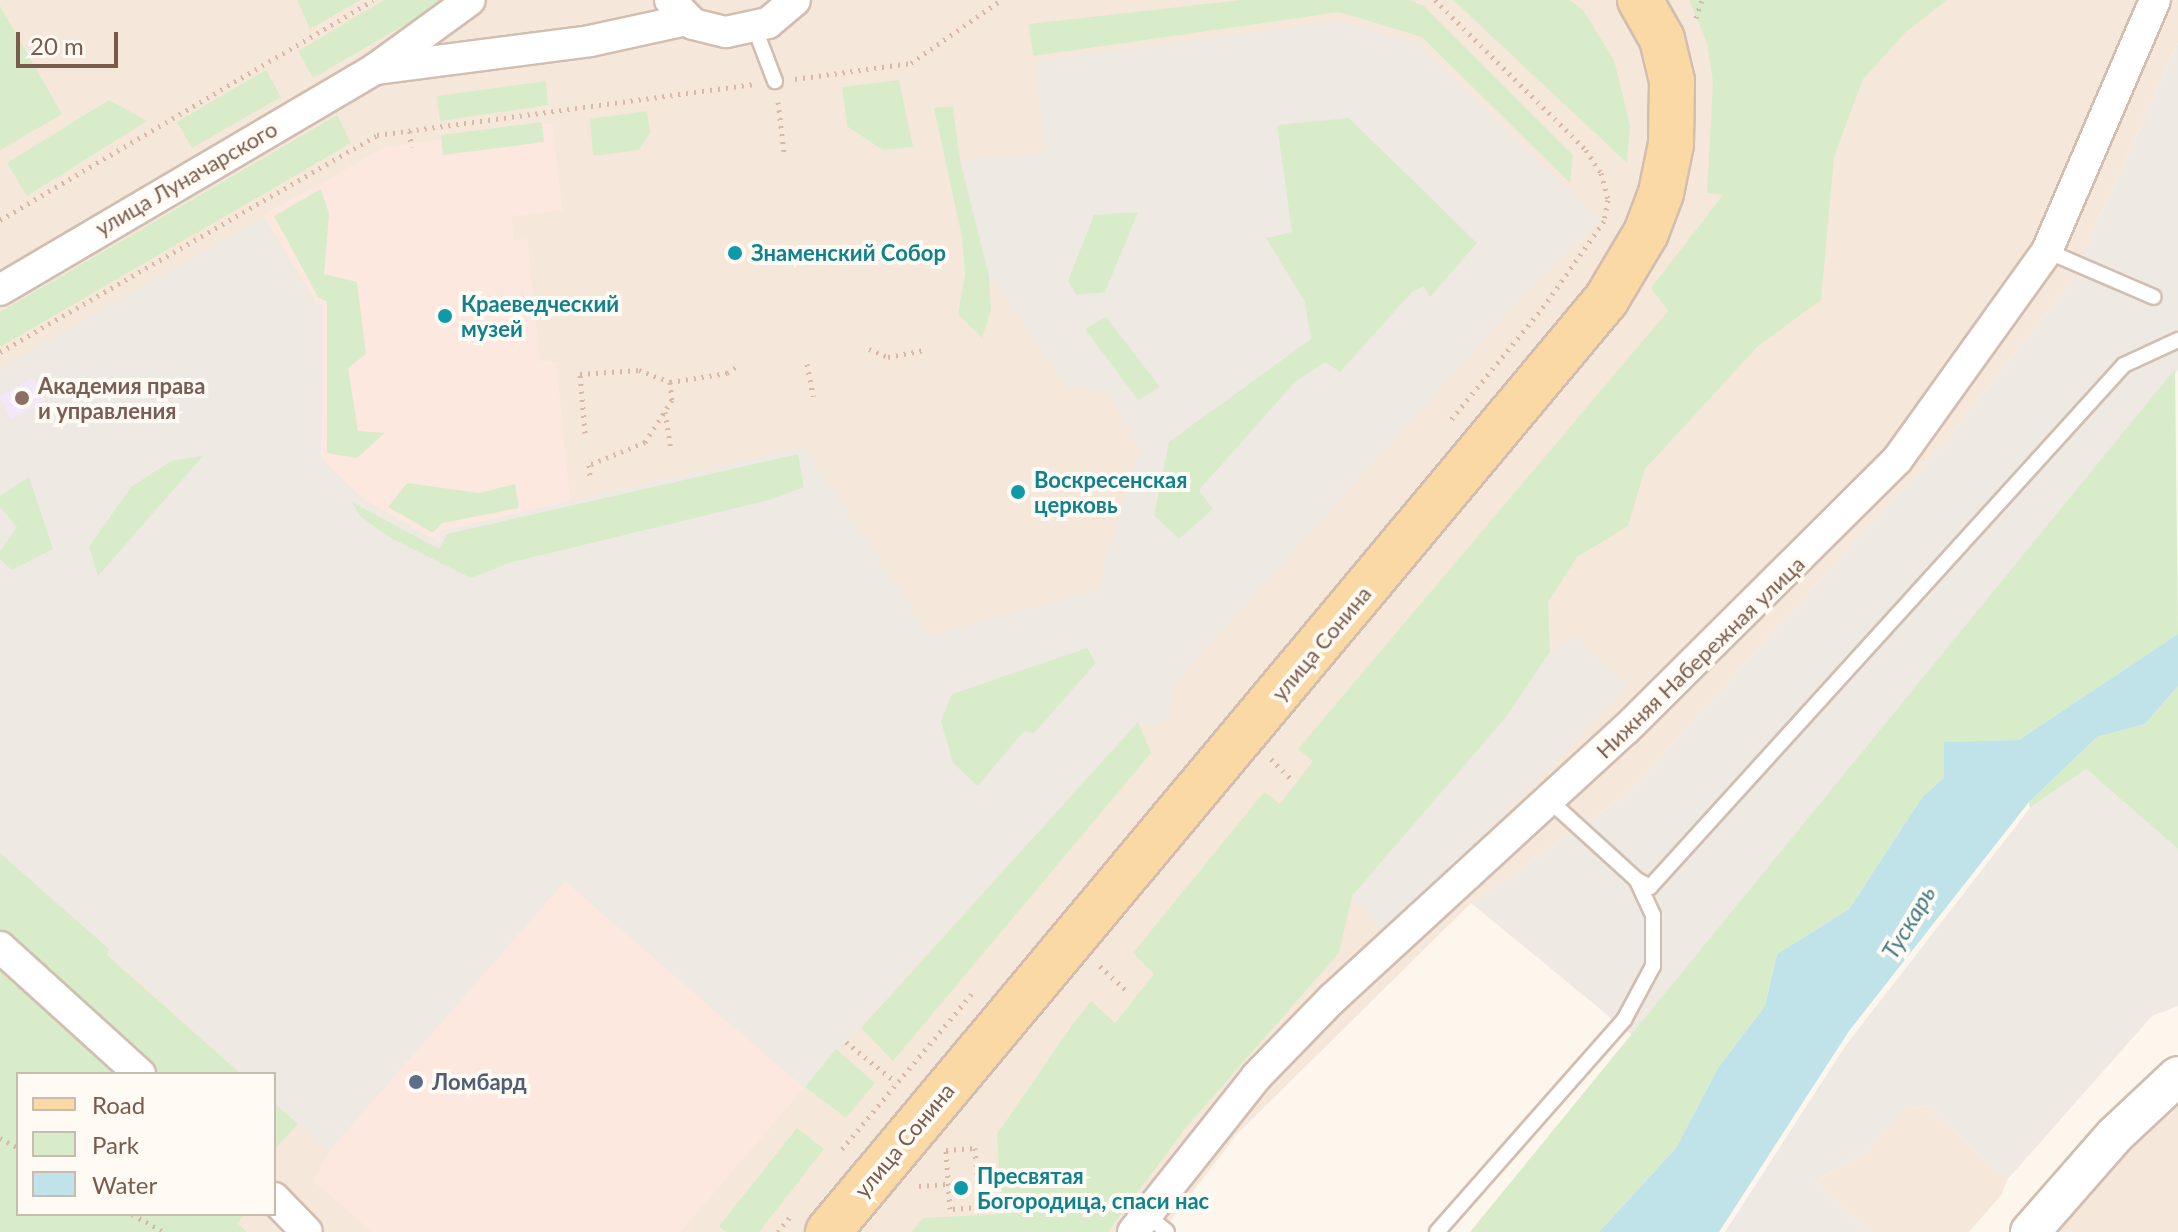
<!DOCTYPE html>
<html>
<head>
<meta charset="utf-8">
<style>
	body { margin:0 }
	#map { position:relative; width:2178px; height:1232px; overflow:hidden; background:#fdf6ec; font-family:Lato,sans-serif }
	div>[style] { position:absolute }
	[style*='--x'] { left:calc(var(--x)*1px); top:calc(var(--y)*1px); width:calc(var(--w)*1px); rotate:calc(var(--a)*1deg) }
	.residential>* { inset:0; background:#f5e8da }
	.commercial>* { inset:0; background:#fde8e0 }
	.industrial>* { inset:0; background:#efe9e4 }
	.education>* { inset:0; background:#f3e8fa }
	.green>* { inset:0; background:#d8ecc9 }
	.water>* { inset:0; background:#bfe3e8 }
	.path>* { height:5px; margin-top:-2.5px; transform-origin:0; background:repeating-linear-gradient(90deg,#d9b8a5 0 2px,transparent 0 8px) }
	.roads { filter:drop-shadow(2px 0 #d1beb0) drop-shadow(-2px 0 #d1beb0) drop-shadow(0 2px #d1beb0) drop-shadow(0 -2px #d1beb0) }
	.service>* { height:14px; margin:-7px; padding:0 7px; transform-origin:7px; border-radius:7px; background:#fff }
	.minor>* { height:30px; margin:-15px; padding:0 15px; transform-origin:15px; border-radius:15px; background:#fff }
	.tertiary>* { height:38px; margin:-19px; padding:0 19px; transform-origin:19px; border-radius:19px; background:#fff }
	.primary>* { height:44px; margin:-22px; padding:0 22px; transform-origin:22px; border-radius:22px; background:#fbd9a5 }
	.dots>* { width:22px; height:22px; translate:-50% -50%; box-sizing:border-box; border:4px solid #fffaf3; border-radius:50% }
	span { translate:-50% -50%; white-space:nowrap; text-align:center; line-height:1.15; -webkit-text-stroke:8px #fffaf3; paint-order:stroke }
	.street-label { font-size:22px; color:#7a5c4d }
	.culture-label { font-size:22px; color:#0d838f; font-weight:700 }
	.left { translate:0 -50%; text-align:left }
	.education-label { font-size:22px; color:#785e54; font-weight:700 }
	.service-label { font-size:22px; color:#4e5e75; font-weight:700 }
	.water-label { font-size:24px; color:#437c86; font-style:italic }
	.legend { position:absolute; left:16px; top:1072px; width:260px; height:144px; box-sizing:border-box; background:#fffaf3; border:2px solid #cabbb1; margin:0; padding:10px 14px; list-style:none; font-size:24px; color:#7a5c4d }
	.legend li { display:flex; align-items:center; gap:16px; height:40px }
	.legend b { width:40px; border:2px solid #cabbb1 }
	.scale { position:absolute; left:16px; top:32px; width:102px; height:36px; box-sizing:border-box; border:4px solid #7a5c4d; border-top:0; padding-left:10px; font-size:24px; line-height:28px; white-space:nowrap; color:#7a5c4d; -webkit-text-stroke:6px #fffaf3; paint-order:stroke }
</style>
</head>
<body>
<div id="map">
	<div class="residential">
		<div style="clip-path:polygon(evenodd,0 0,2178px 0,2178px 43px,2069px 285px,1942px 445px,1627px 794px,1471px 903px,1237px 1134px,1162px 1232px,0 1232px,0 0,18px 1074px,274px 1074px,274px 1214px,18px 1214px,18px 1074px)"></div>
		<div style="clip-path:polygon(2178px 1079px,2178px 1232px,2027px 1232px)"></div>
		<div style="clip-path:polygon(1927px 1106px,2007px 1180px,2002px 1194px,1969px 1232px,1871px 1232px,1815px 1181px,1865px 1153px,1903px 1109px)"></div>
	</div>
	<div class="commercial">
		<div style="clip-path:polygon(552px 123px,562px 210px,511px 216px,514px 241px,527px 239px,540px 361px,556px 362px,570px 502px,441px 531px,440px 544px,362px 498px,321px 458px,322px 304px,317px 304px,264px 215px,384px 148px)"></div>
		<div style="clip-path:polygon(565px 881px,804px 1088px,680px 1232px,372px 1232px,314px 1181px,329px 1151px)"></div>
	</div>
	<div class="industrial">
		<div style="clip-path:polygon(1340px 21px,1418px 43px,1600px 220px,1532px 286px,1176px 682px,1169px 718px,1152px 727px,1137px 723px,804px 1088px,565px 881px,329px 1151px,274px 1103px,274px 1074px,241px 1074px,0 853px,0 368px,264px 217px,315px 305px,322px 304px,321px 458px,362px 498px,440px 543px,440px 531px,804px 446px,930px 635px,1097px 590px,1139px 449px,1110px 394px,1066px 386px,989px 276px,960px 160px,1046px 152px,1034px 61px)"></div>
		<div style="clip-path:polygon(2178px 43px,2178px 370px,1634px 1037px,1471px 903px,1627px 794px,1942px 445px,2069px 285px)"></div>
		<div style="clip-path:polygon(1574px 636px,1628px 685px,1386px 935px,1352px 896px,1506px 717px,1550px 652px)"></div>
		<div style="clip-path:polygon(2086px 769px,2178px 849px,2178px 1006px,2152px 1016px,2007px 1180px,1927px 1106px,1904px 1109px,1865px 1153px,1815px 1181px,1871px 1232px,1725px 1232px,1846px 1045px,2030px 808px)"></div>
	</div>
	<div class="education">
		<div style="clip-path:polygon(33px 378px,46px 400px,11px 420px,0 396px)"></div>
	</div>
	<div class="green">
		<div style="clip-path:polygon(297px 0,360px 0,310px 29px)"></div>
		<div style="clip-path:polygon(384px 0,448px 0,313px 78px,298px 51px)"></div>
		<div style="clip-path:polygon(1241px 0,1409px 0,1424px 6px,1573px 155px,1570px 183px,1422px 37px,1339px 12px,1033px 56px,1029px 24px)"></div>
		<div style="clip-path:polygon(1453px 0,1570px 0,1583px 10px,1614px 60px,1630px 125px,1627px 163px)"></div>
		<div style="clip-path:polygon(1689px 0,1947px 0,1906px 32px,1863px 79px,1834px 157px,1821px 300px,1757px 347px,1645px 469px,1628px 526px,1577px 557px,1548px 602px,1550px 652px,1506px 717px,1352px 896px,1339px 953px,1187px 1126px,1108px 1232px,911px 1232px,923px 1218px,1002px 1214px,997px 1134px,1073px 1024px,1091px 1001px,1115px 1023px,1154px 974px,1133px 953px,1264px 792px,1280px 804px,1313px 761px,1298px 749px,1668px 311px,1651px 288px,1723px 195px,1707px 193px,1713px 82px,1707px 43px)"></div>
		<div style="clip-path:polygon(0 6px,62px 114px,0 150px)"></div>
		<div style="clip-path:polygon(266px 70px,281px 97px,192px 148px,177px 122px)"></div>
		<div style="clip-path:polygon(899px 80px,913px 147px,883px 150px,847px 126px,842px 87px)"></div>
		<div style="clip-path:polygon(546px 81px,548px 105px,440px 121px,437px 96px)"></div>
		<div style="clip-path:polygon(109px 100px,147px 121px,27px 196px,7px 163px)"></div>
		<div style="clip-path:polygon(953px 106px,960px 160px,989px 276px,991px 310px,982px 338px,958px 314px,965px 275px,962px 237px,934px 108px)"></div>
		<div style="clip-path:polygon(647px 111px,650px 133px,639px 150px,593px 156px,590px 119px)"></div>
		<div style="clip-path:polygon(337px 115px,351px 143px,0 347px,0 312px)"></div>
		<div style="clip-path:polygon(1349px 118px,1477px 243px,1430px 297px,1424px 286px,1412px 292px,1340px 372px,1325px 362px,1295px 382px,1199px 490px,1213px 509px,1179px 539px,1154px 515px,1169px 442px,1311px 339px,1305px 302px,1266px 238px,1292px 232px,1277px 125px)"></div>
		<div style="clip-path:polygon(542px 122px,544px 142px,443px 155px,441px 135px)"></div>
		<div style="clip-path:polygon(321px 189px,329px 214px,324px 274px,357px 282px,366px 354px,348px 368px,358px 431px,385px 433px,357px 458px,327px 453px,327px 302px,318px 297px,274px 216px)"></div>
		<div style="clip-path:polygon(1138px 212px,1105px 292px,1077px 295px,1068px 281px,1094px 215px)"></div>
		<div style="clip-path:polygon(1106px 317px,1160px 387px,1138px 400px,1085px 329px)"></div>
		<div style="clip-path:polygon(2175px 369px,2178px 634px,2019px 740px,1944px 742px,1944px 778px,1923px 796px,1849px 909px,1777px 954px,1765px 1006px,1718px 1068px,1676px 1148px,1599px 1232px,1470px 1232px)"></div>
		<div style="clip-path:polygon(798px 454px,804px 487px,769px 500px,509px 563px,471px 578px,389px 537px,360px 516px,352px 502px,439px 549px,447px 534px)"></div>
		<div style="clip-path:polygon(203px 456px,98px 576px,89px 547px,131px 487px,171px 461px)"></div>
		<div style="clip-path:polygon(29px 477px,53px 549px,12px 570px,0 559px,0 551px,17px 527px,0 507px,0 496px)"></div>
		<div style="clip-path:polygon(407px 483px,479px 493px,515px 484px,519px 508px,442px 523px,433px 533px,388px 507px)"></div>
		<div style="clip-path:polygon(1087px 648px,1096px 663px,1034px 733px,1024px 731px,978px 786px,953px 763px,941px 721px,952px 694px)"></div>
		<div style="clip-path:polygon(2178px 686px,2178px 849px,2086px 769px,2030px 808px,2029px 802px,2097px 737px,2145px 724px)"></div>
		<div style="clip-path:polygon(1138px 722px,1151px 753px,893px 1061px,861px 1028px)"></div>
		<div style="clip-path:polygon(0 853px,109px 949px,107px 955px,241px 1074px,155px 1074px,103px 1028px,0 931px)"></div>
		<div style="clip-path:polygon(0 969px,115px 1074px,18px 1074px,18px 1214px,245px 1214px,237px 1223px,247px 1232px,0 1232px)"></div>
		<div style="clip-path:polygon(836px 1049px,875px 1083px,846px 1118px,805px 1087px)"></div>
		<div style="clip-path:polygon(274px 1103px,298px 1124px,275px 1149px,274px 1148px)"></div>
		<div style="clip-path:polygon(797px 1128px,824px 1149px,759px 1232px,726px 1232px,719px 1226px)"></div>
	</div>
	<div class="water">
		<div style="clip-path:polygon(2178px 634px,2178px 686px,2145px 724px,2097px 737px,2029px 802px,1849px 1031px,1719px 1232px,1599px 1232px,1676px 1148px,1718px 1068px,1765px 1006px,1777px 954px,1849px 909px,1923px 796px,1944px 778px,1944px 742px,2019px 740px)"></div>
	</div>
	<div class="path">
		<div style="--x:1435;--y:0;--w:213;--a:44.8"></div>
		<div style="--x:1586;--y:150;--w:27;--a:57"></div>
		<div style="--x:1601;--y:173;--w:28;--a:75"></div>
		<div style="--x:1608;--y:200;--w:21;--a:101"></div>
		<div style="--x:1604;--y:221;--w:104;--a:125.2"></div>
		<div style="--x:1544;--y:306;--w:150;--a:129.3"></div>
		<div style="--x:1696;--y:18;--w:19;--a:-72"></div>
		<div style="--x:795;--y:79;--w:117;--a:-7.9"></div>
		<div style="--x:911;--y:63;--w:110;--a:-35"></div>
		<div style="--x:778;--y:102;--w:50;--a:83.2"></div>
		<div style="--x:410;--y:131;--w:16;--a:86"></div>
		<div style="--x:0;--y:220;--w:433;--a:-30.5"></div>
		<div style="--x:869;--y:349;--w:21;--a:23"></div>
		<div style="--x:888;--y:357;--w:38;--a:-11"></div>
		<div style="--x:0;--y:352;--w:435;--a:-29.9"></div>
		<div style="--x:377;--y:135;--w:379;--a:-7.7"></div>
		<div style="--x:807;--y:364;--w:33;--a:79"></div>
		<div style="--x:670;--y:382;--w:58;--a:-9"></div>
		<div style="--x:727;--y:373;--w:14;--a:-34"></div>
		<div style="--x:665;--y:412;--w:37;--a:81"></div>
		<div style="--x:585;--y:433;--w:59;--a:-94.8"></div>
		<div style="--x:580;--y:374;--w:59;--a:-3.9"></div>
		<div style="--x:639;--y:370;--w:33;--a:21"></div>
		<div style="--x:670;--y:382;--w:18;--a:84"></div>
		<div style="--x:672;--y:400;--w:50;--a:122.7"></div>
		<div style="--x:645;--y:442;--w:61;--a:157.7"></div>
		<div style="--x:589;--y:465;--w:12;--a:85"></div>
		<div style="--x:1271;--y:759;--w:27;--a:45"></div>
		<div style="--x:1100;--y:966;--w:35;--a:43"></div>
		<div style="--x:846;--y:1042;--w:64;--a:38.7"></div>
		<div style="--x:0;--y:1138;--w:21;--a:29"></div>
		<div style="--x:975;--y:1148;--w:59;--a:86.1"></div>
		<div style="--x:979;--y:1207;--w:29;--a:176"></div>
		<div style="--x:950;--y:1209;--w:59;--a:-93.9"></div>
		<div style="--x:946;--y:1150;--w:29;--a:-4"></div>
		<div style="--x:842;--y:1149;--w:206;--a:-50.1"></div>
		<div style="--x:919;--y:1186;--w:39;--a:-4"></div>
		<div style="--x:132;--y:1214;--w:36;--a:30"></div>
		<div style="--x:778;--y:1232;--w:23;--a:-52"></div>
	</div>
	<div class="roads">
		<div class="service">
			<div style="--x:755;--y:29;--w:56;--a:69"></div>
			<div style="--x:2047;--y:251;--w:116;--a:23.3"></div>
			<div style="--x:1637;--y:880;--w:15;--a:28"></div>
			<div style="--x:1650;--y:887;--w:705;--a:-47.76"></div>
			<div style="--x:2124;--y:365;--w:60;--a:-24.8"></div>
			<div style="--x:1147;--y:1215;--w:26;--a:40"></div>
			<div style="--x:1437;--y:1232;--w:283;--a:-48.6"></div>
			<div style="--x:1624;--y:1020;--w:61;--a:-61.8"></div>
			<div style="--x:1653;--y:966;--w:51;--a:-90"></div>
			<div style="--x:1653;--y:915;--w:38;--a:-115"></div>
			<div style="--x:1637;--y:880;--w:119;--a:-137.7"></div>
		</div>
		<div class="minor">
			<div style="--x:670;--y:0;--w:33;--a:46"></div>
			<div style="--x:693;--y:24;--w:34;--a:14"></div>
			<div style="--x:726;--y:32;--w:43;--a:-12.1"></div>
			<div style="--x:768;--y:23;--w:35;--a:-40"></div>
			<div style="--x:375;--y:69;--w:217;--a:-7.4"></div>
			<div style="--x:590;--y:41;--w:98;--a:-12.3"></div>
			<div style="--x:0;--y:290;--w:435;--a:-30.5"></div>
			<div style="--x:375;--y:69;--w:117;--a:-36"></div>
			<div style="--x:0;--y:947;--w:189;--a:42.2"></div>
			<div style="--x:274;--y:1198;--w:47;--a:45.9"></div>
			<div style="--x:1133;--y:1232;--w:199;--a:-51.5"></div>
			<div style="--x:1257;--y:1076;--w:107;--a:-45.8"></div>
			<div style="--x:1332;--y:999;--w:398;--a:-42.6"></div>
			<div style="--x:1625;--y:730;--w:383;--a:-44.8"></div>
			<div style="--x:1897;--y:460;--w:257;--a:-54.3"></div>
			<div style="--x:2047;--y:251;--w:273;--a:-66.7"></div>
		</div>
		<div class="tertiary">
			<div style="--x:2030;--y:1232;--w:129;--a:-48.8"></div>
			<div style="--x:2115;--y:1135;--w:86;--a:-43.1"></div>
		</div>
		<div class="primary">
			<div style="--x:828;--y:1232;--w:1214;--a:-50.15"></div>
			<div style="--x:1606;--y:300;--w:78;--a:-59.2"></div>
			<div style="--x:1646;--y:233;--w:43;--a:-69.4"></div>
			<div style="--x:1661;--y:193;--w:50;--a:-78.5"></div>
			<div style="--x:1671;--y:144;--w:63;--a:-89.1"></div>
			<div style="--x:1672;--y:81;--w:43;--a:-103.4"></div>
			<div style="--x:1662;--y:39;--w:45;--a:-119.4"></div>
		</div>
	</div>
	<div class="dots">
		<div style="left:735px;top:253px;background:#0f9aa8"></div>
		<div style="left:445px;top:316px;background:#0f9aa8"></div>
		<div style="left:22px;top:398px;background:#8d6e63"></div>
		<div style="left:1018px;top:492px;background:#0f9aa8"></div>
		<div style="left:416px;top:1082px;background:#5c6f8a"></div>
		<div style="left:961px;top:1188px;background:#0f9aa8"></div>
	</div>
	<div class="street-label">
		<span style="left:186px;top:178px;rotate:-30deg">улица Луначарского</span>
		<span style="left:1321px;top:643px;rotate:-50deg">улица Сонина</span>
		<span style="left:1700px;top:657px;rotate:-44deg">Нижняя Набережная улица</span>
		<span style="left:904px;top:1140px;rotate:-50deg">улица Сонина</span>
	</div>
	<div class="culture-label">
		<span class="left" style="left:751px;top:253px">Знаменский Собор</span>
		<span class="left" style="left:461px;top:316px">Краеведческий<br>музей</span>
		<span class="left" style="left:1034px;top:492px">Воскресенская<br>церковь</span>
		<span class="left" style="left:977px;top:1188px">Пресвятая<br>Богородица, спаси нас</span>
	</div>
	<div class="education-label">
		<span class="left" style="left:38px;top:398px">Академия права<br>и управления</span>
	</div>
	<div class="service-label">
		<span class="left" style="left:432px;top:1082px">Ломбард</span>
	</div>
	<div class="water-label">
		<span style="left:1908px;top:922px;rotate:-59deg">Тускарь</span>
	</div>
	<ul class="legend">
	<li><b style="height:10px;background:#fbd9a5"></b>Road</li>
	<li><b style="height:22px;background:#d8ecc9"></b>Park</li>
	<li><b style="height:22px;background:#bfe3e8"></b>Water</li>
	</ul>
	<div class="scale">20 m</div>
</div>
</body>
</html>
